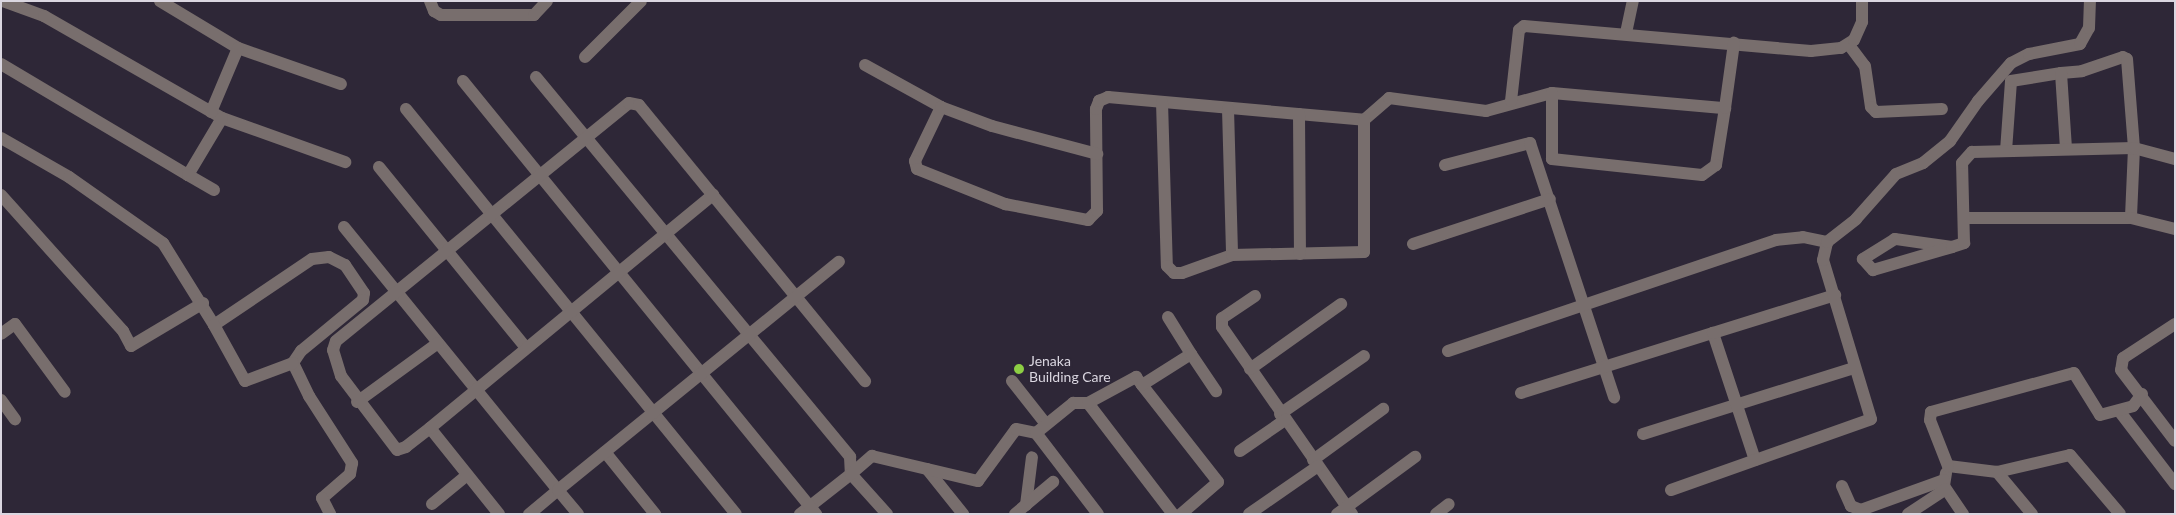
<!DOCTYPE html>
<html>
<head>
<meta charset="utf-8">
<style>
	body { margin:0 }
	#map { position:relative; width:2176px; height:515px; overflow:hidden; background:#2e2737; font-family:Lato,sans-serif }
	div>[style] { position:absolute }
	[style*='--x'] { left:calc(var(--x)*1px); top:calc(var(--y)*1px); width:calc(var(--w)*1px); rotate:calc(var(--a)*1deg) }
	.minor>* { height:12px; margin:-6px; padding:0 6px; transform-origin:6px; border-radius:6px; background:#786e6d }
	.dots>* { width:14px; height:14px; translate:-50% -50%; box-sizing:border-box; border:2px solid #2e2737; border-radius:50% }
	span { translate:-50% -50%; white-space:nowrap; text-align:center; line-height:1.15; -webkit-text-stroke:4px #2e2737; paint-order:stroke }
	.poi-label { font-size:14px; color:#dad6e0 }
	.left { translate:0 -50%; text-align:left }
	.frame { position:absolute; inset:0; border:2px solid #dad6e0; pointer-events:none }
</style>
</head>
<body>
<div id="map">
	<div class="minor">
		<div style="--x:3;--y:1;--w:44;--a:20.1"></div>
		<div style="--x:44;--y:16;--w:205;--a:29.8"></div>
		<div style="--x:222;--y:118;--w:131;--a:19.7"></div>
		<div style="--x:160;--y:1;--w:91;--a:31.1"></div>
		<div style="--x:238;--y:48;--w:109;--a:19.3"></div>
		<div style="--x:430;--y:1;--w:11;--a:68"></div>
		<div style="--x:434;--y:11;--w:8;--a:30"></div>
		<div style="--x:441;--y:15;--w:93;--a:0"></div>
		<div style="--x:534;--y:15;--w:19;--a:-47"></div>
		<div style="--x:1626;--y:33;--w:33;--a:-78"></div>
		<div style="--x:1849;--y:45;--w:26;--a:53"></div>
		<div style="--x:1865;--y:66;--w:41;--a:81.7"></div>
		<div style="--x:1871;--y:107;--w:7;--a:45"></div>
		<div style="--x:1876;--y:112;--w:66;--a:-2.6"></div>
		<div style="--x:585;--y:57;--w:79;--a:-45"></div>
		<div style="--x:1;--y:64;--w:217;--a:30.7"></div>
		<div style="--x:188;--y:175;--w:66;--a:-59.2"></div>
		<div style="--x:865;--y:65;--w:87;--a:28.9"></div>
		<div style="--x:941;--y:107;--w:60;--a:115.7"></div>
		<div style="--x:915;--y:161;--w:8;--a:76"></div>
		<div style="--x:917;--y:169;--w:95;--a:21.7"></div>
		<div style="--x:1005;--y:204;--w:85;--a:10.9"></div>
		<div style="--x:1088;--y:220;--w:13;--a:-45"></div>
		<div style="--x:1097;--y:211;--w:102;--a:-90.6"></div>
		<div style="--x:1096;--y:109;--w:9;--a:-69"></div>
		<div style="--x:1099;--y:101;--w:10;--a:-24"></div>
		<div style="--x:1108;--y:97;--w:257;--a:5.1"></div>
		<div style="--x:1364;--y:120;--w:33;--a:-41"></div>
		<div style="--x:1389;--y:98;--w:98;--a:7.6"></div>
		<div style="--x:1486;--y:111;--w:68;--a:-15.3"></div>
		<div style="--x:1552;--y:93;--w:174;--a:5"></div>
		<div style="--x:1725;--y:108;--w:58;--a:99"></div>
		<div style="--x:1716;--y:165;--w:17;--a:144"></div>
		<div style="--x:1702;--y:175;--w:151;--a:-173.9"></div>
		<div style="--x:1552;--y:159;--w:66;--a:-90"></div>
		<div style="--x:2061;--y:73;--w:21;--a:-5"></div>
		<div style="--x:2082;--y:71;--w:43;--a:-18.9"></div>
		<div style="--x:2123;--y:57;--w:4;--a:27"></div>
		<div style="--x:2127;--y:59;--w:89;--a:85.5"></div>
		<div style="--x:2134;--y:148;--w:70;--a:92.5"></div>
		<div style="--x:536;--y:77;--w:493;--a:50.4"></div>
		<div style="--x:850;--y:457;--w:17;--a:87"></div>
		<div style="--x:851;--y:474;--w:65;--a:141.9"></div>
		<div style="--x:463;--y:81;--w:559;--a:50.81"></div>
		<div style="--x:1511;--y:101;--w:71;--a:-83.6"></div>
		<div style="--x:1519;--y:30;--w:6;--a:-39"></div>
		<div style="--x:1524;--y:26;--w:288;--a:5"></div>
		<div style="--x:1811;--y:51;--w:30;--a:-6"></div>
		<div style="--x:1841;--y:48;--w:15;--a:-32"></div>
		<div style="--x:1854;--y:40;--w:20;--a:-66"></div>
		<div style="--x:1862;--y:22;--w:21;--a:-90"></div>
		<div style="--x:1162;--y:102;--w:164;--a:88.3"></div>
		<div style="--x:1167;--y:266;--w:10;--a:45"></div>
		<div style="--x:1174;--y:273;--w:8;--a:0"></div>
		<div style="--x:1182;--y:273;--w:53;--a:-19.8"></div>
		<div style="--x:941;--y:107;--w:54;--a:20.4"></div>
		<div style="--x:992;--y:126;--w:109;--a:14.9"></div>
		<div style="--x:1725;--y:108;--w:66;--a:-82.1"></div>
		<div style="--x:406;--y:109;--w:522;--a:50.83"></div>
		<div style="--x:1228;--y:109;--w:146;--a:88.4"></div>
		<div style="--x:1232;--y:255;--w:132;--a:-1.3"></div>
		<div style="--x:1364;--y:252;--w:132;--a:-90"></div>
		<div style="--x:211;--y:112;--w:69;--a:-67.1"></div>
		<div style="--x:1299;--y:114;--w:140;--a:89.6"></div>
		<div style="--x:1;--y:138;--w:78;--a:29.8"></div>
		<div style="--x:69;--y:177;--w:115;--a:35.1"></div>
		<div style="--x:163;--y:243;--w:97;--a:58.1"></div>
		<div style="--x:214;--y:325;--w:118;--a:-34"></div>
		<div style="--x:312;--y:259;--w:17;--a:-7"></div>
		<div style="--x:329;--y:257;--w:18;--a:27"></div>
		<div style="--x:345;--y:265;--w:34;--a:56"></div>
		<div style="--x:364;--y:293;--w:7;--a:98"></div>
		<div style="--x:363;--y:300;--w:80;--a:140.6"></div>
		<div style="--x:301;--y:351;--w:14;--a:124"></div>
		<div style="--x:293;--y:363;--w:37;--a:64"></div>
		<div style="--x:309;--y:396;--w:80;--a:57.3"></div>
		<div style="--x:352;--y:463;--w:11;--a:100"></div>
		<div style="--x:350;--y:474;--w:37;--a:139"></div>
		<div style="--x:322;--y:498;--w:18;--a:63"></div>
		<div style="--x:2006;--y:151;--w:70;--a:-85.9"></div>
		<div style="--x:2011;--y:81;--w:51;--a:-9.1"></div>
		<div style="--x:2061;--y:73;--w:76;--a:86.2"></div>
		<div style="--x:1445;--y:165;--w:88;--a:-14.5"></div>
		<div style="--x:1530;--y:143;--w:268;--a:71.7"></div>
		<div style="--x:379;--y:167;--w:233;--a:50.9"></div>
		<div style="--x:188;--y:175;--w:30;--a:30"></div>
		<div style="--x:1;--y:195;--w:183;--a:48.1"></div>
		<div style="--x:123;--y:331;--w:17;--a:62"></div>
		<div style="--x:131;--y:346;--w:84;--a:-30.8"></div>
		<div style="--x:1965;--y:218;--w:166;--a:0"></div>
		<div style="--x:2131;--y:218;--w:45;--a:14"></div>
		<div style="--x:344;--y:227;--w:339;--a:50.9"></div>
		<div style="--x:558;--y:490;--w:38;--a:140"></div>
		<div style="--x:1413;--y:244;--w:144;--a:-18.2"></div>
		<div style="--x:1952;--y:247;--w:58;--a:-172"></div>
		<div style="--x:1895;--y:239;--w:38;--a:148"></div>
		<div style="--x:1863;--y:259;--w:15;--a:48"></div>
		<div style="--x:1873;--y:270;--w:82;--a:-16.2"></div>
		<div style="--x:1952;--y:247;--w:13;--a:-18"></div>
		<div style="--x:1964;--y:243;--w:80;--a:-91.4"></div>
		<div style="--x:1962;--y:163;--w:15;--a:-48"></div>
		<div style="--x:1972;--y:152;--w:162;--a:-1.4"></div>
		<div style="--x:2134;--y:148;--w:42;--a:15"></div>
		<div style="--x:1255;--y:296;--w:40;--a:146"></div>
		<div style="--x:1222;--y:318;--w:9;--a:90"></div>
		<div style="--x:1222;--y:327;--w:228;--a:55.2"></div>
		<div style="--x:1168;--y:317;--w:44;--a:58.1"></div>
		<div style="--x:2175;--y:324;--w:62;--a:146.8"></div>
		<div style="--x:2123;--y:358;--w:12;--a:99"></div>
		<div style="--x:2121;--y:370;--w:89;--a:52.7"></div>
		<div style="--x:214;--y:325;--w:64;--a:61"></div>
		<div style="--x:245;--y:381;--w:51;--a:-20.6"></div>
		<div style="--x:1;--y:334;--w:17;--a:-36"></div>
		<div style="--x:15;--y:324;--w:84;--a:53.7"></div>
		<div style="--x:1448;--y:351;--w:346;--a:-18.7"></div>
		<div style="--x:1776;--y:240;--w:27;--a:-6"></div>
		<div style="--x:1803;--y:237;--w:25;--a:12"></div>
		<div style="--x:1250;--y:369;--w:112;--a:-35.5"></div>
		<div style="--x:1012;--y:381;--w:55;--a:51.7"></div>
		<div style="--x:1142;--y:385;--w:123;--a:51.9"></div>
		<div style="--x:1218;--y:482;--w:49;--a:139.1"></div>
		<div style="--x:1521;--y:393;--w:201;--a:-17.4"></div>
		<div style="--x:1;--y:400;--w:24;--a:54"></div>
		<div style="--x:357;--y:402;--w:100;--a:-36.1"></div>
		<div style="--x:1088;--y:403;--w:140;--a:52.6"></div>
		<div style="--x:2120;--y:412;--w:91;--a:52.6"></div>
		<div style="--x:1280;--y:414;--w:102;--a:-34.6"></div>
		<div style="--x:430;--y:428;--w:31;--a:142"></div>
		<div style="--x:406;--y:447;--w:9;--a:162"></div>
		<div style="--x:397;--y:450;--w:93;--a:-127.1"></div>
		<div style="--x:341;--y:376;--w:27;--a:-107"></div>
		<div style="--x:333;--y:350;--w:9;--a:-72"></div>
		<div style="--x:336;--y:341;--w:377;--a:-39.1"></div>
		<div style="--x:629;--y:103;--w:10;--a:11"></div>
		<div style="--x:639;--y:105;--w:357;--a:50.7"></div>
		<div style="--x:1036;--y:433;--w:102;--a:52.6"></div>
		<div style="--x:1643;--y:434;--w:221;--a:-17.4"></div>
		<div style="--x:1240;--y:451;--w:55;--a:-34.6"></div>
		<div style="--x:605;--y:452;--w:80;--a:51.1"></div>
		<div style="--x:1313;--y:460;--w:87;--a:-36.1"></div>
		<div style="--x:1755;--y:460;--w:134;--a:-108.3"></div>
		<div style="--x:1713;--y:333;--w:128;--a:-17.3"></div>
		<div style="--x:927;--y:469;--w:58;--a:51.3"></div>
		<div style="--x:1997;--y:472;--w:75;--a:-13.1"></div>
		<div style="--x:2070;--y:455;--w:77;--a:49.7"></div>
		<div style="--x:1946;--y:473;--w:13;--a:99"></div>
		<div style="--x:1944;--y:486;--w:34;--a:56"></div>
		<div style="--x:1842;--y:486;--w:22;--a:66"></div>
		<div style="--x:1851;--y:506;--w:11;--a:22"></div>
		<div style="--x:1861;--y:510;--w:88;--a:-19.9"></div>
		<div style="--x:1671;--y:490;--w:212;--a:-19.5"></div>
		<div style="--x:1871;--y:419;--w:166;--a:-106.8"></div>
		<div style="--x:1823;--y:260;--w:18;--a:-77"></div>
		<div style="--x:1827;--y:242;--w:37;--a:-38"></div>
		<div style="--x:1856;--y:219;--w:60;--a:-48.4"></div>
		<div style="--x:1896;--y:174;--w:29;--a:-22"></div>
		<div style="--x:1923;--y:163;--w:35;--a:-39"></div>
		<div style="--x:1950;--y:141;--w:49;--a:-55"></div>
		<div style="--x:1978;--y:101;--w:50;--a:-49"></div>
		<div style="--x:2011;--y:63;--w:20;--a:-27"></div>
		<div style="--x:2029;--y:54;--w:52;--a:-11.1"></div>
		<div style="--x:2080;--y:44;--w:18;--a:-61"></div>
		<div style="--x:2089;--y:28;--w:27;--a:-88"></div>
		<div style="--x:432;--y:504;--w:45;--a:-39.6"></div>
		<div style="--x:1026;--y:505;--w:48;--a:-82.9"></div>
		<div style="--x:499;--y:514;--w:110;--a:-128.7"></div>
		<div style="--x:430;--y:428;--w:367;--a:-39.5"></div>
		<div style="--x:578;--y:514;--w:31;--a:-130"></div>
		<div style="--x:558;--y:490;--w:362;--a:-39.1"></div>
		<div style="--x:887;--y:514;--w:54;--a:-132"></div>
		<div style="--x:851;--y:474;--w:28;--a:-41"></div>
		<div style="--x:872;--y:456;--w:109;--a:13.3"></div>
		<div style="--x:978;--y:481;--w:64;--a:-53.8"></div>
		<div style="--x:1016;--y:429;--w:20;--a:11"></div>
		<div style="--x:1036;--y:433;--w:48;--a:-39"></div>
		<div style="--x:1073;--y:403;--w:15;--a:0"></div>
		<div style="--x:1088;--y:403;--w:55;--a:-28.4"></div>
		<div style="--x:1136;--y:377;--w:10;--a:53"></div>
		<div style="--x:1142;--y:385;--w:58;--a:-32.3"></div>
		<div style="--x:1191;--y:354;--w:45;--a:56"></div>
		<div style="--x:1015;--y:514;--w:50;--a:-40.1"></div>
		<div style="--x:1249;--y:514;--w:84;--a:-34.8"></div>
		<div style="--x:1337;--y:514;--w:97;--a:-36.2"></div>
		<div style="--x:1436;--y:514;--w:16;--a:-38"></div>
		<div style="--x:1908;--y:514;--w:45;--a:-33.3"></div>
		<div style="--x:2032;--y:514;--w:55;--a:-129.8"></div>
		<div style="--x:1997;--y:472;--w:49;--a:-173"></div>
		<div style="--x:1948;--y:466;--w:49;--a:-111.4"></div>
		<div style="--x:1930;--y:420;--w:8;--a:-83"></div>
		<div style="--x:1931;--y:412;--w:148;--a:-15.3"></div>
		<div style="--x:2074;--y:373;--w:49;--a:58.2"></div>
		<div style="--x:2100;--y:415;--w:34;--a:-15"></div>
		<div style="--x:2133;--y:406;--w:15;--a:-53"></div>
	</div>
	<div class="dots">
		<div style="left:1019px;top:369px;background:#8dce44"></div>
	</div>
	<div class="poi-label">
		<span class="left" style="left:1029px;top:369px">Jenaka<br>Building Care</span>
	</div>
	<div class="frame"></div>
</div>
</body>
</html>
